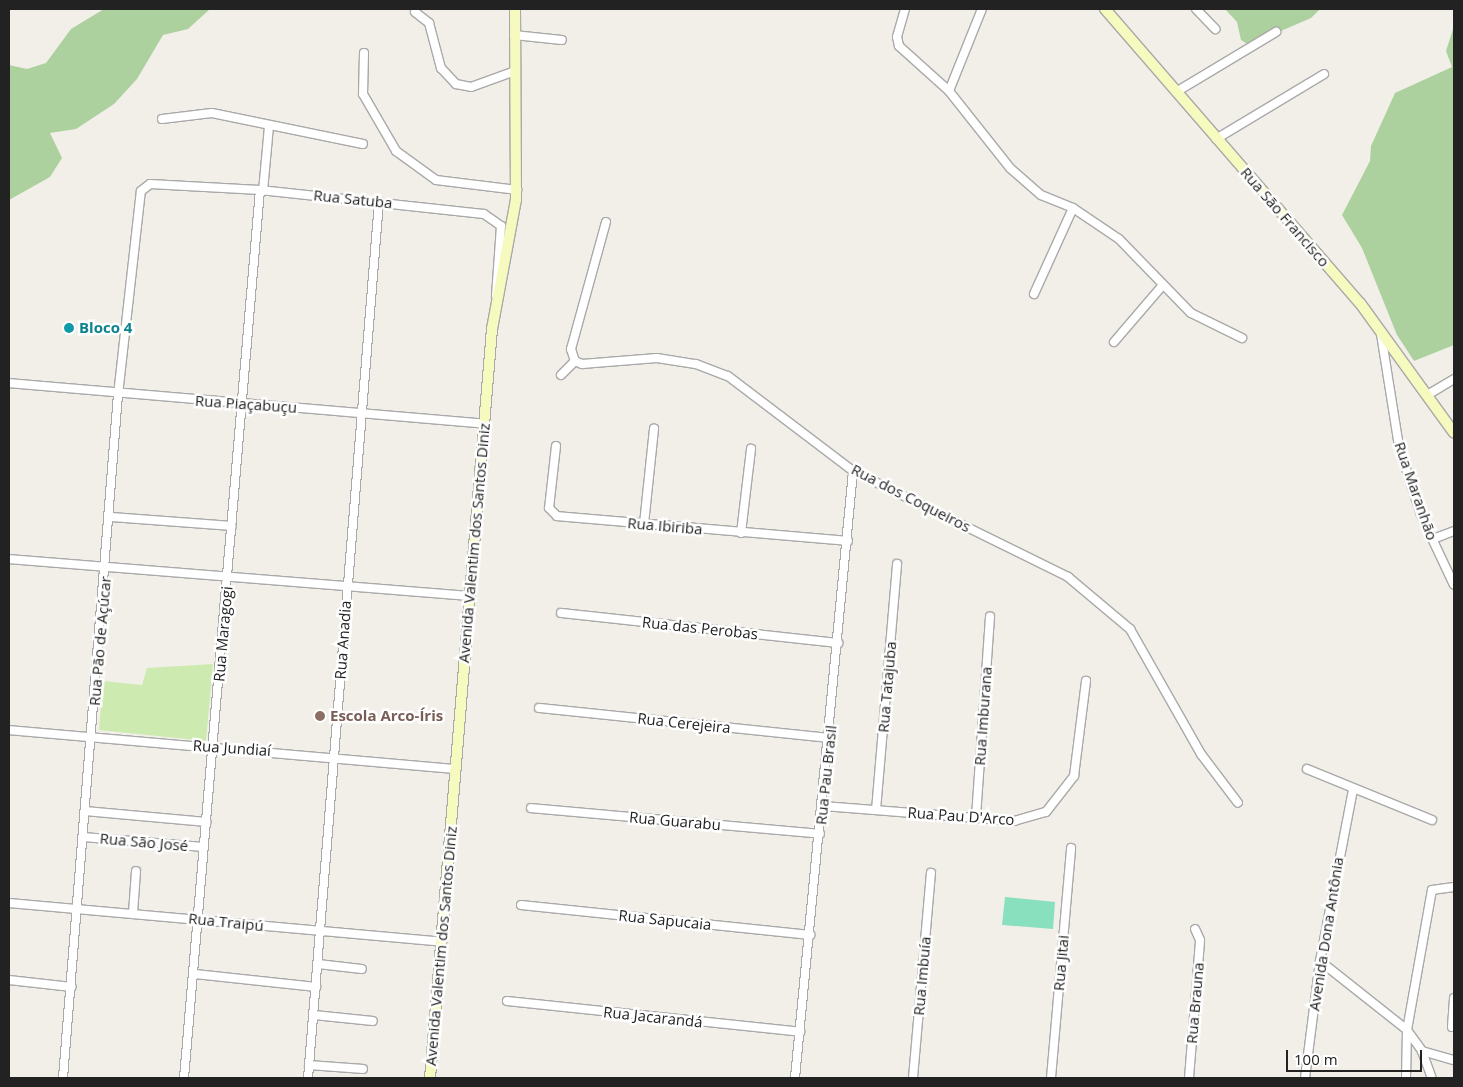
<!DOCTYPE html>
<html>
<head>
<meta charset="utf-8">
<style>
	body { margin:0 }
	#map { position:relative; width:1463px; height:1087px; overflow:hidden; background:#f2efe9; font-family:"Open Sans",sans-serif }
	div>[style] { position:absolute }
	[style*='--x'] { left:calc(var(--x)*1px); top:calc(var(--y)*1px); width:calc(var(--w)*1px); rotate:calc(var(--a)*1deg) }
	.grass>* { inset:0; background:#cdebb0 }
	.forest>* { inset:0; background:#add19e }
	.pitch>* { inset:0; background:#88e0be }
	.roads { filter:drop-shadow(1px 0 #a9a9a9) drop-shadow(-1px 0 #a9a9a9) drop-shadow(0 1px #a9a9a9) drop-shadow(0 -1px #a9a9a9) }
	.street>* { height:8px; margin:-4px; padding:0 4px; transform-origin:4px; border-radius:4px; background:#fff }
	.secondary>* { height:10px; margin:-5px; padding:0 5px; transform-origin:5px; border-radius:5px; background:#f7fabf }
	.dots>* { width:14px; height:14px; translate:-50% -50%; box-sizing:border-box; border:2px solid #fff; border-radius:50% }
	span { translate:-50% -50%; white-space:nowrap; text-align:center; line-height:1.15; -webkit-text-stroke:5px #fff; paint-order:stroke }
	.street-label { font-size:15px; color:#222 }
	.culture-label { font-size:15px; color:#0d838f; font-weight:700 }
	.left { translate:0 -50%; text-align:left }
	.education-label { font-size:15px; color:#785e54; font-weight:700 }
	.frame { position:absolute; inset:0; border:10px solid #222; pointer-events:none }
	.scale { position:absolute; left:1286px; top:1050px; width:136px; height:22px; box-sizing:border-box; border:2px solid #222; border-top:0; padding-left:6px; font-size:15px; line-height:18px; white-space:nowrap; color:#222; -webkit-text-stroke:4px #fff; paint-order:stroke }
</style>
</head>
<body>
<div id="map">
	<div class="grass">
		<div style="clip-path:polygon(213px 664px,206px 741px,99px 730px,103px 681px,142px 685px,147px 668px)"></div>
	</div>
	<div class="forest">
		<div style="clip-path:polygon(104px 9px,210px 9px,188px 29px,163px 35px,137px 79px,114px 104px,76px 129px,50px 133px,62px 158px,50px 177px,9px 200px,9px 65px,27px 69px,46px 63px,71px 29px)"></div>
		<div style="clip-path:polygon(1225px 9px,1320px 9px,1311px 18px,1249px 45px,1241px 40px,1237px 22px)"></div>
		<div style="clip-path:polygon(1454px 26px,1454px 345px,1414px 361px,1397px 335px,1362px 248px,1342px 215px,1370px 161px,1371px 146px,1395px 93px,1452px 67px,1446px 51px)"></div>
	</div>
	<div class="pitch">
		<div style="clip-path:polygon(1005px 897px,1055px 902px,1053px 929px,1002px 925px)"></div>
	</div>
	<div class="roads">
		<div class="street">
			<div style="--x:905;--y:9;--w:29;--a:106"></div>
			<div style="--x:897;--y:37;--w:9;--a:77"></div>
			<div style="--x:899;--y:46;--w:67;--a:42"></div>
			<div style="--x:949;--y:91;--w:98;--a:51.6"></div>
			<div style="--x:1010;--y:168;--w:41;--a:41.1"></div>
			<div style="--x:1041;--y:195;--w:35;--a:22"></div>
			<div style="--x:1073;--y:208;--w:55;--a:34"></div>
			<div style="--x:1119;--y:239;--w:103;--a:45.8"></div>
			<div style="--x:1191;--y:313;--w:57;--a:26.1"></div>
			<div style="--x:1196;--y:9;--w:28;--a:46"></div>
			<div style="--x:415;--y:12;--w:18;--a:38"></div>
			<div style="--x:429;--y:23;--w:47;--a:75.1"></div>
			<div style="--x:441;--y:68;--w:22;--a:47"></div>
			<div style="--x:456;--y:84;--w:15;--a:11"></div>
			<div style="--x:471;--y:87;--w:47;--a:-20"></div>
			<div style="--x:514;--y:35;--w:48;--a:5.9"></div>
			<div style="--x:364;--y:53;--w:41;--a:91.4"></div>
			<div style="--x:363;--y:94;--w:66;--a:59.9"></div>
			<div style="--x:396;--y:151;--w:49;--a:35.9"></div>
			<div style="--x:436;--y:180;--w:82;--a:7"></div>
			<div style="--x:949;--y:91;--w:88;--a:-68.1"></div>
			<div style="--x:1176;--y:92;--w:117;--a:-31"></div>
			<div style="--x:162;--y:119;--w:50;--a:-6.8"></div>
			<div style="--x:212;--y:113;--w:154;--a:11.6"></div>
			<div style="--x:1216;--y:139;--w:126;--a:-31"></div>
			<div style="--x:263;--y:191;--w:65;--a:-84.7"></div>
			<div style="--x:606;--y:222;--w:132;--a:105.4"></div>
			<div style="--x:571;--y:349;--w:13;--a:72"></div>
			<div style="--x:575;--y:361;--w:8;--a:23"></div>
			<div style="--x:582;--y:364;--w:75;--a:-4.6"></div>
			<div style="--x:657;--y:358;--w:39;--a:9"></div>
			<div style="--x:696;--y:364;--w:34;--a:21"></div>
			<div style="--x:728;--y:376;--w:157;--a:37.2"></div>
			<div style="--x:853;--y:471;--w:240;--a:26.2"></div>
			<div style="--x:1068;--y:577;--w:81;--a:40"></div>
			<div style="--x:1130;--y:629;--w:144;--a:60.4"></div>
			<div style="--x:1201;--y:754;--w:61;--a:52.9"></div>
			<div style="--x:1034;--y:294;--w:94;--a:-65.6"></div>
			<div style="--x:1381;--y:334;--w:114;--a:80.9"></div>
			<div style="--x:1399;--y:447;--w:71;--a:72.1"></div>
			<div style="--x:1421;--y:515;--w:77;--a:64.8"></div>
			<div style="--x:1114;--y:342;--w:74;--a:-49.4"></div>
			<div style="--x:561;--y:375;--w:20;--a:-45"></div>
			<div style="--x:9;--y:383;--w:477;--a:4.9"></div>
			<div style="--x:1429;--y:394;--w:29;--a:-31"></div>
			<div style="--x:556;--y:446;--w:62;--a:96.4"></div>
			<div style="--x:549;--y:508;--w:11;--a:45"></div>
			<div style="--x:557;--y:516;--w:292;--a:4.9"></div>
			<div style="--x:112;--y:517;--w:120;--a:4.3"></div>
			<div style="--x:644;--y:524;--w:96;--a:-84"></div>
			<div style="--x:741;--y:533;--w:85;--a:-83.2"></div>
			<div style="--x:1433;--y:539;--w:22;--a:-21"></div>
			<div style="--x:9;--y:559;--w:461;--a:4.6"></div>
			<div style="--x:561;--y:613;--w:279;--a:6.2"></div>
			<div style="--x:539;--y:708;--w:293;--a:5.9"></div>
			<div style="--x:9;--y:730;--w:449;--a:5"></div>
			<div style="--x:1307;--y:769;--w:135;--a:22.2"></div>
			<div style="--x:823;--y:806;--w:192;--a:4.5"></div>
			<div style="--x:1014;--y:821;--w:33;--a:-16"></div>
			<div style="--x:1046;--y:812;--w:46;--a:-52.1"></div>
			<div style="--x:1074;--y:776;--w:96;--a:-82.8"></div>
			<div style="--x:531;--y:808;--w:290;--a:5.1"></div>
			<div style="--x:876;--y:810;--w:247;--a:-85.1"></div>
			<div style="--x:85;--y:811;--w:122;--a:5.2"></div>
			<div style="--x:976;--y:817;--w:201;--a:-86"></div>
			<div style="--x:83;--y:837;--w:121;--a:4.7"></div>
			<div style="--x:9;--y:903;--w:435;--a:5.1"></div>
			<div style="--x:521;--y:905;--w:291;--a:5.9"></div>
			<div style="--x:133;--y:913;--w:42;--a:-85.9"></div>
			<div style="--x:1320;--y:961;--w:111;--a:38.4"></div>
			<div style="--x:1407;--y:1030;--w:26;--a:54"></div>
			<div style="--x:1422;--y:1051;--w:33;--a:16"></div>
			<div style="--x:318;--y:964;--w:44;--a:6.5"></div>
			<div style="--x:195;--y:974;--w:122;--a:6.1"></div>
			<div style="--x:9;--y:980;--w:63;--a:6.3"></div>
			<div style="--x:507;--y:1001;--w:295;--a:6"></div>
			<div style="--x:314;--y:1015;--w:59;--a:5.8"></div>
			<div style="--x:1452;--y:1027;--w:29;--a:-86"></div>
			<div style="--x:1422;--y:1051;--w:29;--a:70"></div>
			<div style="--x:309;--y:1065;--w:54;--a:4.2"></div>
			<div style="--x:63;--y:1078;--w:685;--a:-85.4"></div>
			<div style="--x:118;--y:395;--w:205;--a:-83.6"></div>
			<div style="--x:141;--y:191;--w:11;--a:-38"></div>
			<div style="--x:150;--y:184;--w:110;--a:3.1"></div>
			<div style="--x:260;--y:190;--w:225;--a:6.1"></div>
			<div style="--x:484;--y:214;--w:21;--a:35"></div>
			<div style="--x:501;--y:226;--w:70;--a:94.1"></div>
			<div style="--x:184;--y:1078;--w:891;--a:-85.11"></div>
			<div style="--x:308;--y:1078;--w:879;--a:-85.37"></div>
			<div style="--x:795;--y:1078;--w:610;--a:-84.54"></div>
			<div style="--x:913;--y:1078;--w:206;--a:-85"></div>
			<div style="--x:1051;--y:1078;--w:231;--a:-85"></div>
			<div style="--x:1189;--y:1078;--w:138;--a:-85.4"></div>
			<div style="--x:1200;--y:940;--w:12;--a:-114"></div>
			<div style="--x:1305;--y:1078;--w:118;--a:-82.7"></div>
			<div style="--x:1320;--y:961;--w:174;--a:-79.1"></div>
			<div style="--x:1406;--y:1078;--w:48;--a:-88.8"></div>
			<div style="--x:1407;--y:1030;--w:142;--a:-79.9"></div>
			<div style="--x:1432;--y:890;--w:22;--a:-8"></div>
		</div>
		<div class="secondary">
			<div style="--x:1105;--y:9;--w:389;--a:49.1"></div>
			<div style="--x:1360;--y:303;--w:160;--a:54.1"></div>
			<div style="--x:430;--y:1078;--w:752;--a:-85.27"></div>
			<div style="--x:492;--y:329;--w:131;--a:-79.5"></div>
			<div style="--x:516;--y:200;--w:191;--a:-90.3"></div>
		</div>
	</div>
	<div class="dots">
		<div style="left:69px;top:328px;background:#0f9aa8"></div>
		<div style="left:320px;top:716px;background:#8d6e63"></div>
	</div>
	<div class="street-label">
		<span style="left:353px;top:199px;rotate:6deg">Rua Satuba</span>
		<span style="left:1285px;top:217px;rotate:49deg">Rua São Francisco</span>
		<span style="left:246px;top:404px;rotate:4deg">Rua Piaçabuçu</span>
		<span style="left:1416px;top:491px;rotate:71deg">Rua Maranhão</span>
		<span style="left:911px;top:498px;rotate:27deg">Rua dos Coqueiros</span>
		<span style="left:665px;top:526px;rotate:5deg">Rua Ibiriba</span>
		<span style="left:474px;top:543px;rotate:-85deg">Avenida Valentim dos Santos Diniz</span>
		<span style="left:700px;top:628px;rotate:6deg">Rua das Perobas</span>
		<span style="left:223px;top:634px;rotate:-85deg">Rua Maragogi</span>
		<span style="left:343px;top:640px;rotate:-86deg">Rua Anadia</span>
		<span style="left:100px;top:641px;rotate:-85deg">Rua Pão de Açúcar</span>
		<span style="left:887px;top:687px;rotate:-85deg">Rua Tatajuba</span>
		<span style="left:983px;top:716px;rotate:-86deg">Rua Imburana</span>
		<span style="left:684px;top:723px;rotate:6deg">Rua Cerejeira</span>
		<span style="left:232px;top:748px;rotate:4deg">Rua Jundiaí</span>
		<span style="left:826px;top:775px;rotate:-84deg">Rua Pau Brasil</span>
		<span style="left:961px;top:816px;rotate:4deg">Rua Pau D'Arco</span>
		<span style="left:675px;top:821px;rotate:5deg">Rua Guarabu</span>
		<span style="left:144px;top:842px;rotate:5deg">Rua São José</span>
		<span style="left:665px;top:920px;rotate:6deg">Rua Sapucaia</span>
		<span style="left:226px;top:922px;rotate:6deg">Rua Traipú</span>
		<span style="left:1326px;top:934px;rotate:-81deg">Avenida Dona Antônia</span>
		<span style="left:441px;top:946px;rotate:-85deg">Avenida Valentim dos Santos Diniz</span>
		<span style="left:1061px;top:963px;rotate:-85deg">Rua Jitai</span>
		<span style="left:922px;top:976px;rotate:-85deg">Rua Imbuía</span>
		<span style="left:1195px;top:1003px;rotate:-85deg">Rua Brauna</span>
		<span style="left:653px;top:1017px;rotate:6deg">Rua Jacarandá</span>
	</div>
	<div class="culture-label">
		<span class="left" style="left:79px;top:328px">Bloco 4</span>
	</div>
	<div class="education-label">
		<span class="left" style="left:330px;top:716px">Escola Arco-Íris</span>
	</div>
	<div class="frame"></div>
	<div class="scale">100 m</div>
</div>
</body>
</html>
